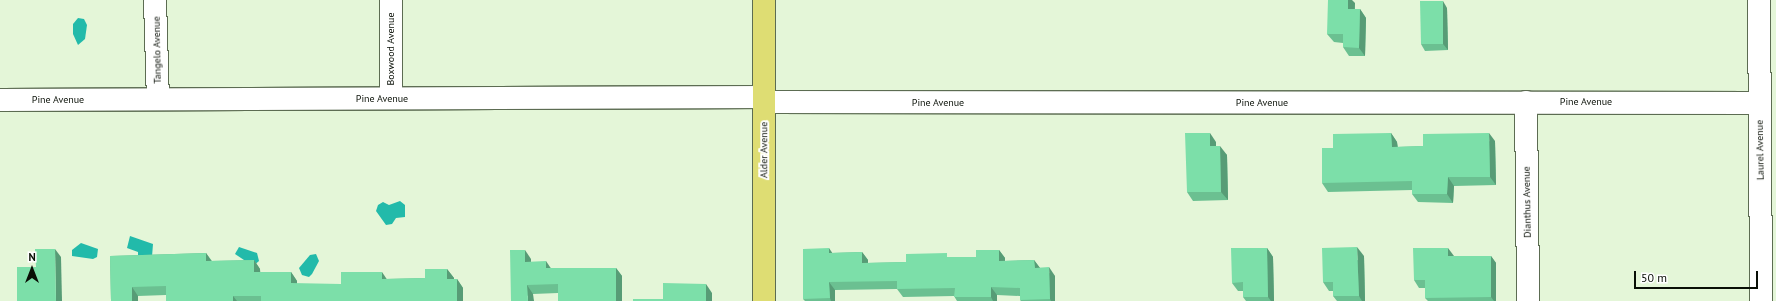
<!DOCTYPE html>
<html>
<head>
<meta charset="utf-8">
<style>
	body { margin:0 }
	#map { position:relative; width:1776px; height:301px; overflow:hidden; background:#e4f6d8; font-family:"PT Sans",sans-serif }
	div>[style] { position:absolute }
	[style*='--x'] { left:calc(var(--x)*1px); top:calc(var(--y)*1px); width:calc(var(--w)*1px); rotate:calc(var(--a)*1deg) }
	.water>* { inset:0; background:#22baaa }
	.roads { filter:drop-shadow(1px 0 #5c6c52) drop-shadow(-1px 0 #5c6c52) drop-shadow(0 1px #5c6c52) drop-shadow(0 -1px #5c6c52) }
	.minor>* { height:22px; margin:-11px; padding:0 11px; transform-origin:11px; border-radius:11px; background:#fff }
	.major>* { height:22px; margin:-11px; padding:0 11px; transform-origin:11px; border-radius:11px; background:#dedd73 }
	.wall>* { inset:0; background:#6bc091 }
	.shaded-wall>* { inset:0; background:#579c76 }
	.building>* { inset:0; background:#7cdfa9 }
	span { translate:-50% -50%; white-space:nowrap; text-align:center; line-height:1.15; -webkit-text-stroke:4px #fff; paint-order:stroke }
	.street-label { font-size:10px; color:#090f06 }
	.north { position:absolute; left:12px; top:249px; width:40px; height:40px; -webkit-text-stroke:3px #fff; paint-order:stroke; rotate:0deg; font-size:11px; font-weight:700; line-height:16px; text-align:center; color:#090f06 }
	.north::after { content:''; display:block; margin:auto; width:14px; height:18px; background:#090f06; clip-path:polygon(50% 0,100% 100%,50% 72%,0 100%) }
	.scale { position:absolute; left:1634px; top:271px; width:124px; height:18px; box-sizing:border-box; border:2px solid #090f06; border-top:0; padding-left:5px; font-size:12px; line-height:14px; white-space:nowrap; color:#090f06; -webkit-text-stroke:3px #fff; paint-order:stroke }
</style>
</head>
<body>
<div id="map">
	<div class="water">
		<div style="clip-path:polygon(78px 18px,84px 19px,87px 25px,85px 39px,78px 45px,73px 34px,73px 24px)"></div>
		<div style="clip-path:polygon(400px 201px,405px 205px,405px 217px,396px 218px,392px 224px,386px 225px,376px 211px,378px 205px,383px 202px,389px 205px)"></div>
		<div style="clip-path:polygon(130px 236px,153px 244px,152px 257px,138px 258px,138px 252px,127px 248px)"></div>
		<div style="clip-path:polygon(81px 243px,98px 249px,97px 257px,93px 259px,72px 256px,72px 250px)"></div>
		<div style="clip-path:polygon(239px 247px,257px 253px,259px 261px,253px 266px,235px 254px)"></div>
		<div style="clip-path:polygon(316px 254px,319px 261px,312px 274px,309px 277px,302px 275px,299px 268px,310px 255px)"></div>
	</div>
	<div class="roads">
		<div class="minor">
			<div style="--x:155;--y:0;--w:99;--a:88.3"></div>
			<div style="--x:391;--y:0;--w:98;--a:90"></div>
			<div style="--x:1759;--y:0;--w:301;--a:89.6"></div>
			<div style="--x:0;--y:100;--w:764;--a:-0.22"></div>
			<div style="--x:764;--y:102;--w:996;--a:0.06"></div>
			<div style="--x:1526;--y:102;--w:199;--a:89.4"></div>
		</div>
		<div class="major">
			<div style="--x:764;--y:0;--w:301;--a:90"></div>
		</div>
	</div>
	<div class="wall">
		<div style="clip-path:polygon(1355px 3px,1355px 9px,1360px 9px,1366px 18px,1365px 56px,1349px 56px,1343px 47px,1343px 43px,1334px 42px,1327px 34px)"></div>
		<div style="clip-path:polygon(1447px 8px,1448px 50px,1425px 51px,1421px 44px)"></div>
		<div style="clip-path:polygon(1391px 133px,1397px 142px,1398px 147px,1423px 146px,1495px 141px,1496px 185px,1454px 186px,1453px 203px,1418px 202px,1412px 194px,1412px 190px,1328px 192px,1322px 183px)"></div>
		<div style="clip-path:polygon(1216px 142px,1216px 146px,1227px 155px,1228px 200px,1193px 201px,1187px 192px)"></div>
		<div style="clip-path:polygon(1267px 248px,1273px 257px,1274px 301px,1246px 301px,1243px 297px,1243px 291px,1238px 291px,1232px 283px)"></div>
		<div style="clip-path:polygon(999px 250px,1005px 258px,1005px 261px,1034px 260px,1040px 268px,1055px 276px,1055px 301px,1021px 301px,1020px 300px,1020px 296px,997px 295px,997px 301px,957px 301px,954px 296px,903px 297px,897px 289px,835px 290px,835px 301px,805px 301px,803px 299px,832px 253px,862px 252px,868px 260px,868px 263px,906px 262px,950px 257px,976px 257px)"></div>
		<div style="clip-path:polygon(206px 253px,212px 261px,254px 260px,260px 269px,260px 272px,291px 272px,297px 281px,297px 284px,341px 284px,387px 279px,425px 278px,447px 269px,454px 278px,454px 279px,457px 279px,463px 288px,463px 301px,166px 301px,166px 295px,138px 296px,138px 301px,111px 301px,110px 256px)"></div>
		<div style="clip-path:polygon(1364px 256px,1365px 301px,1337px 301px,1333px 296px,1333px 291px,1329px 291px,1323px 282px)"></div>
		<div style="clip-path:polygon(1454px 256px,1491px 256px,1496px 263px,1496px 301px,1428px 301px,1425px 298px,1425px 288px,1419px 288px,1414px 280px)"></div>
		<div style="clip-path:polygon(531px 259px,531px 262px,551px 268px,616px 268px,622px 276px,622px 301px,558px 301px,558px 293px,533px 294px,511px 301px)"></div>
	</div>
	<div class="shaded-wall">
		<div style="clip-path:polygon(1348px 0,1352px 0,1355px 3px,1354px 18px,1348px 9px)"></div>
		<div style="clip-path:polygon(1443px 1px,1447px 8px,1448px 50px,1443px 44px)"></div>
		<div style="clip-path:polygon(1360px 9px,1366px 18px,1365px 56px,1359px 48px)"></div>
		<div style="clip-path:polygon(1210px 133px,1216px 142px,1216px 155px,1210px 146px)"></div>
		<div style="clip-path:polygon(1391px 133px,1397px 142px,1398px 156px,1392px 147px)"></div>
		<div style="clip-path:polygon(1489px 133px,1495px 141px,1496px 185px,1490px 177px)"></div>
		<div style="clip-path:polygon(1220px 146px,1227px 155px,1228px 200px,1221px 192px)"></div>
		<div style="clip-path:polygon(1448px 177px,1454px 186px,1453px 203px,1447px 194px)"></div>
		<div style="clip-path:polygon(1357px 247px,1364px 256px,1365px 301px,1362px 301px,1359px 296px)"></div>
		<div style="clip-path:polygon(829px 248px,835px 257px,829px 253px)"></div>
		<div style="clip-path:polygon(1267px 248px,1273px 257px,1274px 301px,1271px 301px,1268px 297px)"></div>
		<div style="clip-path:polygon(1448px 248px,1454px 256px,1448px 256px)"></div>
		<div style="clip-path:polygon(55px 249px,61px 257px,62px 301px,56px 301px)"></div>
		<div style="clip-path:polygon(525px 250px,531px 259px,531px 271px,525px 262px)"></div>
		<div style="clip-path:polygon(999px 250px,1005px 258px,1005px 269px,999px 261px)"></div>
		<div style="clip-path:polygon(862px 252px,868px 260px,868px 271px,862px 263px)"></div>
		<div style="clip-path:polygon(206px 253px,212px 262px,206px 261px)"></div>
		<div style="clip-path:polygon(1491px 256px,1496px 263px,1496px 301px,1494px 301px,1491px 297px)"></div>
		<div style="clip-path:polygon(254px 260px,260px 269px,261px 281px,254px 272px)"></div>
		<div style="clip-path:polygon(1034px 260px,1040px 268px,1035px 268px)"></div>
		<div style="clip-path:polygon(546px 261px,552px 270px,546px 268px)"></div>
		<div style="clip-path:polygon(1049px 267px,1055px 276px,1055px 301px,1051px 301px,1050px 299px)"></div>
		<div style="clip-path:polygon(616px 268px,622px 276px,622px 301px,616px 301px)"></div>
		<div style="clip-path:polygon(447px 269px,454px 278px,454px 288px,447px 279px)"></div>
		<div style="clip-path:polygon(291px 272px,297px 281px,297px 292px,291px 283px)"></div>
		<div style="clip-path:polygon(382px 272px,388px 281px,382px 279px)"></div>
		<div style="clip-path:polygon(457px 279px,463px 288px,463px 301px,457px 301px)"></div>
		<div style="clip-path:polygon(829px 282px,835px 290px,835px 301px,831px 301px,830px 298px)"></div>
		<div style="clip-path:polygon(706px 284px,712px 293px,712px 301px,706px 301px)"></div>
		<div style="clip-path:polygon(527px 285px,533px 294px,534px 301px,528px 301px)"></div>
		<div style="clip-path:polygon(132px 287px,138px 296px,138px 301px,132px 301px)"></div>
		<div style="clip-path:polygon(991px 287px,997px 295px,997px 301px,993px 301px,991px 297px)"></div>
		<div style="clip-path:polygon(233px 296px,237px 301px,233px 301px)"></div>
	</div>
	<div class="building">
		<div style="clip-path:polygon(1328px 0,1348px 0,1348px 9px,1360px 9px,1359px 48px,1343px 47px,1343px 34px,1327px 34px)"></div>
		<div style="clip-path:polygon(1420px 1px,1443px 1px,1443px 44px,1421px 44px)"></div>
		<div style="clip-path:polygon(1185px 133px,1210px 133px,1210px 146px,1220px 146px,1221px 192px,1187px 192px)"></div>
		<div style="clip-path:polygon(1391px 133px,1392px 147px,1423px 146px,1423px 134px,1489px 133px,1490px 177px,1448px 177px,1447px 194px,1412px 194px,1412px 181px,1322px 183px,1322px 148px,1333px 148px,1333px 134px)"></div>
		<div style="clip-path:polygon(1357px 247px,1359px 296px,1333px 296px,1333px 282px,1323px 282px,1322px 248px)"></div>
		<div style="clip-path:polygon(829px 248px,829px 253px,862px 252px,862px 263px,906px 262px,906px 254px,947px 253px,947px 257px,976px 257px,976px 250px,999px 250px,999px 261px,1034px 260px,1035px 268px,1049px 267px,1050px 299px,1020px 300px,1020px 288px,991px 287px,991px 297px,954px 297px,955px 288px,897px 289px,897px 281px,829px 282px,830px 298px,803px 299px,803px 249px)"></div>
		<div style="clip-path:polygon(1231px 248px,1267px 248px,1268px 297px,1243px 297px,1243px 282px,1232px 283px)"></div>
		<div style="clip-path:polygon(1413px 248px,1448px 248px,1448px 256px,1491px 256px,1491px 297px,1425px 298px,1425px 280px,1414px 280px)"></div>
		<div style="clip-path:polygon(35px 249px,55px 249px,56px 301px,17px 301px,17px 267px,36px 267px)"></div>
		<div style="clip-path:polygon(510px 250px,525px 250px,525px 262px,546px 261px,546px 268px,616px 268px,616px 301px,558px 301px,558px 284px,527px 285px,528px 301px,511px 301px)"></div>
		<div style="clip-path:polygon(206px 253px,206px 261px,254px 260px,254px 272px,291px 272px,291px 283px,341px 284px,341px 272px,382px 272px,382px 279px,425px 278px,425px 269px,447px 269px,447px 279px,457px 279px,457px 301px,261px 301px,261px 296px,233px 296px,233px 301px,166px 301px,166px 286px,132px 287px,132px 301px,111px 301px,110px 256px)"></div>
		<div style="clip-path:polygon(663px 283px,706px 284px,706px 301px,633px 301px,633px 299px,663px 299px)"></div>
	</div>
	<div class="street-label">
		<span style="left:391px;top:49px;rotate:-90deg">Boxwood Avenue</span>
		<span style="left:157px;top:50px;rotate:-91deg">Tangelo Avenue</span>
		<span style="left:382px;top:99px">Pine Avenue</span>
		<span style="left:58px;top:100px">Pine Avenue</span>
		<span style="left:1586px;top:102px">Pine Avenue</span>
		<span style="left:938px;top:103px">Pine Avenue</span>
		<span style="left:1262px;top:103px">Pine Avenue</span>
		<span style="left:764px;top:150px;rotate:-90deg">Alder Avenue</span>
		<span style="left:1760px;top:150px;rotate:-91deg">Laurel Avenue</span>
		<span style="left:1527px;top:202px;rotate:-91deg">Dianthus Avenue</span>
	</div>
	<div class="north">N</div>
	<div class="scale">50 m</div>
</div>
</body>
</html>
